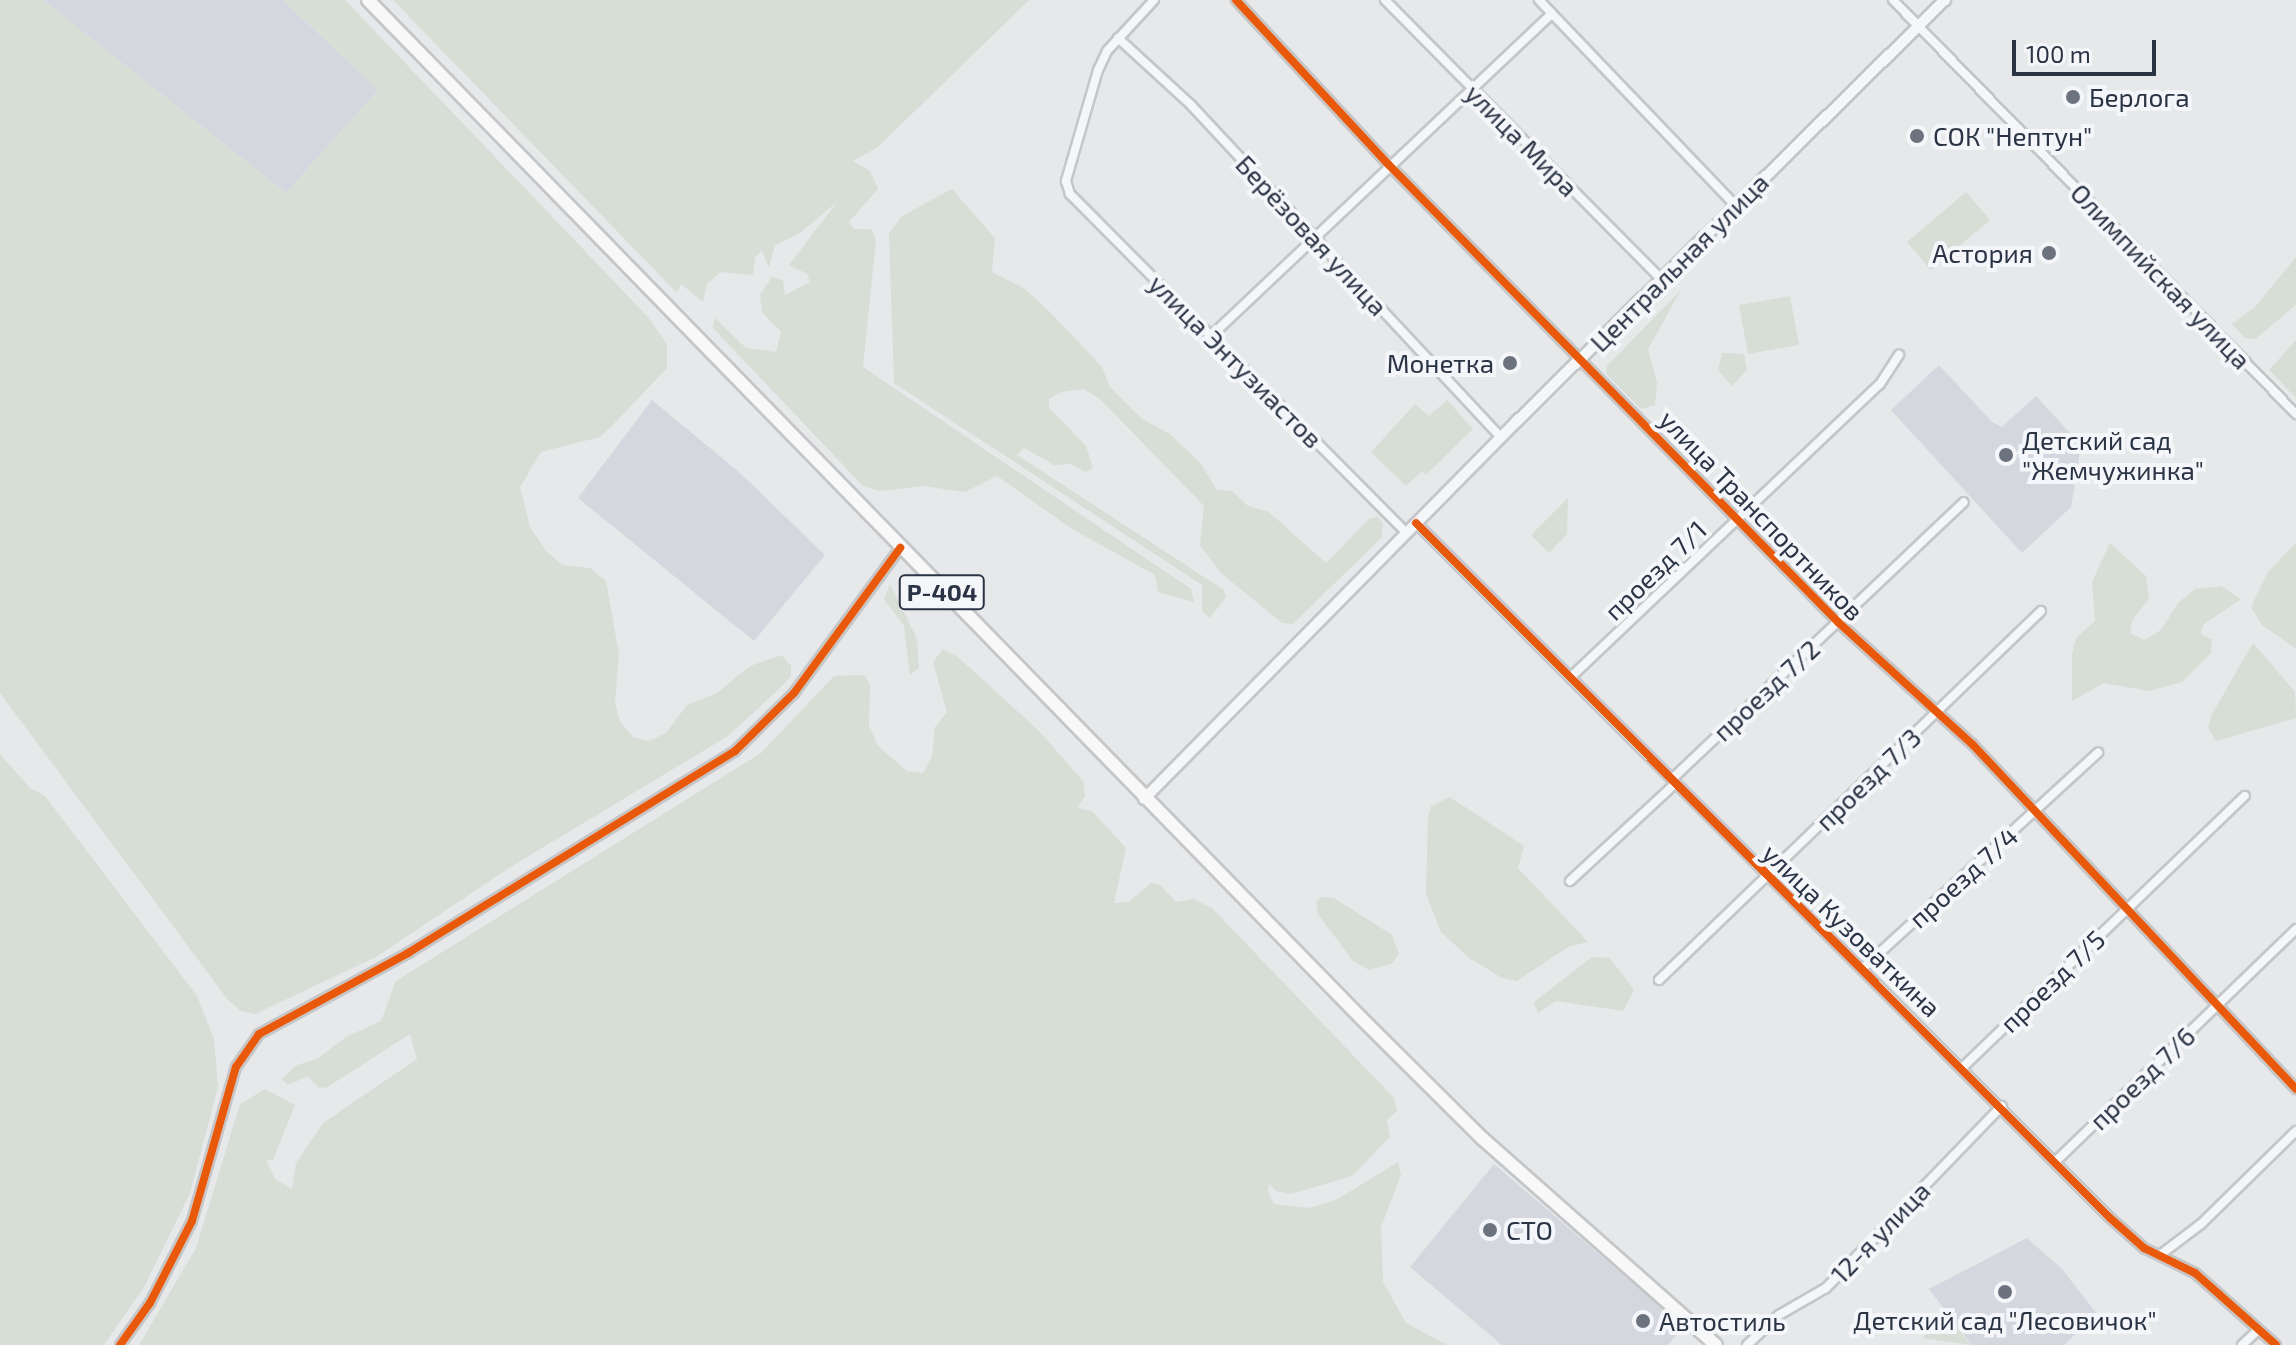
<!DOCTYPE html>
<html>
<head>
<meta charset="utf-8">
<style>
	body { margin:0 }
	#map { position:relative; width:2296px; height:1345px; overflow:hidden; background:#e6e8ea; font-family:"Exo 2",sans-serif }
	div>[style] { position:absolute }
	[style*='--x'] { left:calc(var(--x)*1px); top:calc(var(--y)*1px); width:calc(var(--w)*1px); rotate:calc(var(--a)*1deg) }
	.built>* { inset:0; background:#d4d7dd }
	.green>* { inset:0; background:#d6ded6 }
	.roads { filter:drop-shadow(2px 0 #c4c6c8) drop-shadow(-2px 0 #c4c6c8) drop-shadow(0 2px #c4c6c8) drop-shadow(0 -2px #c4c6c8) }
	.minor>* { height:8px; margin:-4px; padding:0 4px; transform-origin:4px; border-radius:4px; background:#f5f6f7 }
	.tertiary>* { height:10px; margin:-5px; padding:0 5px; transform-origin:5px; border-radius:5px; background:#f5f6f7 }
	.trunk>* { height:12px; margin:-6px; padding:0 6px; transform-origin:6px; border-radius:6px; background:#f8f8f8 }
	.cycleway>* { height:8px; margin:-4px; padding:0 4px; transform-origin:4px; border-radius:4px; background:#e8590c }
	.dots>* { width:22px; height:22px; translate:-50% -50%; box-sizing:border-box; border:4px solid #f4f6f9; border-radius:50% }
	span { translate:-50% -50%; white-space:nowrap; text-align:center; line-height:1.15; -webkit-text-stroke:8px #f4f6f9; paint-order:stroke }
	.shield-label span { padding:2px 6px; background:#f4f6f9; border:2px solid; border-radius:6px; -webkit-text-stroke-width:0 }
	.shield-label { font-size:24px; color:#2b3445; font-weight:700 }
	.poi-label { font-size:26px; color:#2b3445 }
	.left { translate:0 -50%; text-align:left }
	.right { translate:-100% -50%; text-align:right }
	.street-label { font-size:26px; color:#2b3445 }
	.scale { position:absolute; left:2012px; top:40px; width:144px; height:36px; box-sizing:border-box; border:4px solid #2b3445; border-top:0; padding-left:10px; font-size:24px; line-height:28px; white-space:nowrap; color:#2b3445; -webkit-text-stroke:6px #f4f6f9; paint-order:stroke }
</style>
</head>
<body>
<div id="map">
	<div class="built">
		<div style="clip-path:polygon(43px 0,283px 0,378px 90px,286px 193px)"></div>
		<div style="clip-path:polygon(1939px 365px,1992px 422px,2002px 427px,2036px 396px,2081px 445px,2071px 507px,2022px 553px,1891px 410px)"></div>
		<div style="clip-path:polygon(652px 400px,739px 472px,825px 555px,754px 641px,578px 498px)"></div>
		<div style="clip-path:polygon(1494px 1164px,1684px 1327px,1668px 1345px,1502px 1345px,1410px 1267px)"></div>
		<div style="clip-path:polygon(2027px 1238px,2062px 1269px,2097px 1314px,2064px 1345px,1972px 1345px,1929px 1289px)"></div>
	</div>
	<div class="green">
		<div style="clip-path:polygon(0 0,43px 0,286px 193px,378px 90px,283px 0,345px 0,647px 316px,667px 344px,667px 368px,611px 427px,600px 437px,541px 452px,520px 487px,530px 527px,546px 551px,562px 565px,590px 568px,606px 581px,619px 654px,615px 703px,620px 722px,633px 737px,649px 741px,666px 733px,687px 705px,717px 693px,750px 666px,782px 655px,791px 666px,791px 676px,778px 690px,728px 736px,512px 866px,376px 957px,255px 1014px,241px 1011px,228px 1000px,0 693px)"></div>
		<div style="clip-path:polygon(393px 0,1029px 0,878px 147px,853px 161px,870px 171px,878px 189px,849px 222px,854px 229px,871px 229px,876px 240px,863px 367px,1191px 589px,1194px 602px,1158px 592px,1155px 575px,1072px 529px,997px 476px,965px 492px,924px 486px,879px 491px,863px 486px,713px 328px,715px 318px,746px 348px,776px 352px,781px 332px,762px 312px,760px 294px,772px 277px,783px 280px,785px 295px,810px 282px,807px 274px,789px 265px,837px 202px,800px 233px,775px 245px,769px 267px,762px 251px,755px 257px,753px 275px,721px 272px,707px 284px,703px 302px,681px 284px,677px 293px)"></div>
		<div style="clip-path:polygon(952px 189px,995px 238px,992px 272px,1025px 289px,1050px 312px,1102px 367px,1110px 387px,1142px 419px,1170px 434px,1201px 464px,1217px 490px,1232px 491px,1248px 506px,1269px 512px,1326px 563px,1370px 518px,1378px 517px,1383px 524px,1381px 538px,1293px 624px,1282px 623px,1221px 573px,1200px 545px,1204px 506px,1101px 400px,1084px 389px,1061px 392px,1049px 399px,1049px 408px,1086px 446px,1093px 468px,1086px 472px,1071px 464px,1054px 465px,1024px 448px,1017px 455px,1224px 590px,1226px 597px,1210px 618px,1202px 611px,1202px 585px,894px 383px,889px 233px,902px 216px)"></div>
		<div style="clip-path:polygon(1966px 192px,1990px 220px,1931px 270px,1907px 242px)"></div>
		<div style="clip-path:polygon(2296px 257px,2296px 305px,2255px 339px,2245px 338px,2232px 324px,2255px 307px)"></div>
		<div style="clip-path:polygon(1681px 290px,1648px 349px,1657px 383px,1655px 405px,1641px 409px,1606px 374px,1607px 366px)"></div>
		<div style="clip-path:polygon(1790px 296px,1799px 345px,1748px 354px,1739px 305px)"></div>
		<div style="clip-path:polygon(2296px 340px,2296px 398px,2269px 370px)"></div>
		<div style="clip-path:polygon(1722px 353px,1744px 354px,1747px 370px,1732px 386px,1718px 370px)"></div>
		<div style="clip-path:polygon(1447px 400px,1473px 429px,1426px 475px,1422px 471px,1406px 486px,1371px 452px,1415px 404px,1429px 416px)"></div>
		<div style="clip-path:polygon(1568px 498px,1567px 534px,1549px 553px,1531px 535px)"></div>
		<div style="clip-path:polygon(2110px 543px,2146px 576px,2149px 599px,2132px 620px,2130px 633px,2144px 640px,2161px 630px,2178px 603px,2195px 589px,2221px 586px,2241px 599px,2203px 625px,2201px 634px,2212px 640px,2211px 653px,2182px 682px,2149px 691px,2104px 683px,2072px 701px,2072px 654px,2076px 638px,2095px 621px,2092px 582px)"></div>
		<div style="clip-path:polygon(2296px 543px,2296px 649px,2261px 624px,2251px 607px,2268px 572px)"></div>
		<div style="clip-path:polygon(890px 584px,917px 639px,919px 668px,910px 675px,904px 626px,884px 599px)"></div>
		<div style="clip-path:polygon(2253px 643px,2295px 692px,2296px 718px,2216px 741px,2208px 728px,2211px 716px)"></div>
		<div style="clip-path:polygon(943px 649px,958px 657px,1039px 731px,1083px 781px,1085px 796px,1077px 808px,1092px 811px,1126px 848px,1114px 903px,1129px 902px,1151px 883px,1160px 885px,1176px 902px,1193px 899px,1212px 908px,1394px 1098px,1397px 1111px,1387px 1120px,1390px 1137px,1352px 1176px,1291px 1194px,1276px 1191px,1269px 1183px,1268px 1191px,1274px 1204px,1309px 1208px,1336px 1200px,1398px 1162px,1401px 1175px,1381px 1227px,1383px 1282px,1406px 1323px,1447px 1345px,139px 1345px,196px 1248px,240px 1104px,265px 1089px,295px 1105px,273px 1160px,266px 1160px,275px 1179px,292px 1189px,296px 1163px,323px 1123px,417px 1059px,410px 1034px,326px 1088px,318px 1087px,308px 1076px,288px 1085px,282px 1079px,297px 1065px,317px 1059px,346px 1037px,381px 1021px,396px 981px,761px 753px,834px 676px,864px 675px,870px 684px,869px 726px,878px 746px,907px 771px,923px 773px,932px 756px,935px 727px,947px 712px,933px 662px)"></div>
		<div style="clip-path:polygon(0 754px,30px 788px,45px 796px,197px 996px,214px 1039px,218px 1087px,190px 1193px,144px 1287px,104px 1345px,0 1345px)"></div>
		<div style="clip-path:polygon(1450px 797px,1524px 846px,1518px 868px,1588px 942px,1568px 947px,1517px 981px,1502px 978px,1468px 957px,1441px 932px,1426px 894px,1428px 817px,1431px 806px)"></div>
		<div style="clip-path:polygon(1322px 897px,1334px 898px,1392px 935px,1399px 954px,1391px 964px,1369px 970px,1353px 961px,1318px 914px,1316px 901px)"></div>
		<div style="clip-path:polygon(1592px 957px,1610px 958px,1634px 990px,1623px 1011px,1556px 1001px,1538px 1013px,1534px 1002px)"></div>
		<div style="clip-path:polygon(1939px 1312px,1949px 1318px,1971px 1345px,1922px 1338px,1937px 1325px)"></div>
	</div>
	<div class="roads">
		<div class="minor">
			<div style="--x:1154;--y:0;--w:69;--a:132.7"></div>
			<div style="--x:1107;--y:51;--w:21;--a:115"></div>
			<div style="--x:1098;--y:70;--w:116;--a:106.1"></div>
			<div style="--x:1066;--y:181;--w:14;--a:73"></div>
			<div style="--x:1070;--y:194;--w:478;--a:45.2"></div>
			<div style="--x:1236;--y:0;--w:224;--a:47.2"></div>
			<div style="--x:1388;--y:164;--w:643;--a:45.5"></div>
			<div style="--x:1839;--y:623;--w:181;--a:42.3"></div>
			<div style="--x:1973;--y:745;--w:472;--a:46.8"></div>
			<div style="--x:1385;--y:0;--w:392;--a:45.3"></div>
			<div style="--x:1539;--y:0;--w:284;--a:46.3"></div>
			<div style="--x:1893;--y:0;--w:578;--a:45.77"></div>
			<div style="--x:1118;--y:38;--w:99;--a:42.5"></div>
			<div style="--x:1191;--y:105;--w:455;--a:47"></div>
			<div style="--x:1211;--y:336;--w:469;--a:-43.4"></div>
			<div style="--x:1416;--y:523;--w:981;--a:45.04"></div>
			<div style="--x:2109;--y:1217;--w:47;--a:41.5"></div>
			<div style="--x:2144;--y:1248;--w:57;--a:26.1"></div>
			<div style="--x:2195;--y:1273;--w:108;--a:41.6"></div>
			<div style="--x:1572;--y:676;--w:424;--a:-43.5"></div>
			<div style="--x:1880;--y:384;--w:35;--a:-57"></div>
			<div style="--x:1672;--y:779;--w:402;--a:-43.5"></div>
			<div style="--x:1570;--y:881;--w:144;--a:-42.8"></div>
			<div style="--x:1863;--y:968;--w:319;--a:-42.5"></div>
			<div style="--x:1659;--y:980;--w:531;--a:-44.01"></div>
			<div style="--x:1963;--y:1067;--w:391;--a:-43.9"></div>
			<div style="--x:2056;--y:1161;--w:334;--a:-44"></div>
			<div style="--x:2160;--y:1255;--w:51;--a:-37.1"></div>
			<div style="--x:2201;--y:1224;--w:133;--a:-44.4"></div>
			<div style="--x:120;--y:1345;--w:52;--a:-54.5"></div>
			<div style="--x:150;--y:1303;--w:92;--a:-62.9"></div>
			<div style="--x:192;--y:1221;--w:160;--a:-74.1"></div>
			<div style="--x:236;--y:1067;--w:40;--a:-55.1"></div>
			<div style="--x:259;--y:1034;--w:170;--a:-28.5"></div>
			<div style="--x:408;--y:953;--w:384;--a:-31.7"></div>
			<div style="--x:735;--y:751;--w:83;--a:-44.5"></div>
			<div style="--x:794;--y:693;--w:180;--a:-53.8"></div>
			<div style="--x:1747;--y:1345;--w:44;--a:-43.2"></div>
			<div style="--x:1779;--y:1315;--w:54;--a:-29.9"></div>
			<div style="--x:1826;--y:1288;--w:253;--a:-46"></div>
			<div style="--x:2242;--y:1345;--w:22;--a:-43"></div>
		</div>
		<div class="tertiary">
			<div style="--x:1144;--y:799;--w:530;--a:-45.38"></div>
			<div style="--x:1516;--y:422;--w:602;--a:-44.53"></div>
		</div>
		<div class="trunk">
			<div style="--x:368;--y:0;--w:1422;--a:45.71"></div>
			<div style="--x:1361;--y:1018;--w:172;--a:44.8"></div>
			<div style="--x:1483;--y:1139;--w:311;--a:41.5"></div>
		</div>
	</div>
	<div class="cycleway">
		<div style="--x:1236;--y:0;--w:224;--a:47.2"></div>
		<div style="--x:1388;--y:164;--w:643;--a:45.5"></div>
		<div style="--x:1839;--y:623;--w:181;--a:42.3"></div>
		<div style="--x:1973;--y:745;--w:472;--a:46.8"></div>
		<div style="--x:1416;--y:523;--w:981;--a:45.04"></div>
		<div style="--x:2109;--y:1217;--w:47;--a:41.5"></div>
		<div style="--x:2144;--y:1248;--w:57;--a:26.1"></div>
		<div style="--x:2195;--y:1273;--w:108;--a:41.6"></div>
		<div style="--x:120;--y:1345;--w:52;--a:-54.5"></div>
		<div style="--x:150;--y:1303;--w:92;--a:-62.9"></div>
		<div style="--x:192;--y:1221;--w:160;--a:-74.1"></div>
		<div style="--x:236;--y:1067;--w:40;--a:-55.1"></div>
		<div style="--x:259;--y:1034;--w:170;--a:-28.5"></div>
		<div style="--x:408;--y:953;--w:384;--a:-31.7"></div>
		<div style="--x:735;--y:751;--w:83;--a:-44.5"></div>
		<div style="--x:794;--y:693;--w:180;--a:-53.8"></div>
	</div>
	<div class="dots">
		<div style="left:2073px;top:97px;background:#6c737f"></div>
		<div style="left:1917px;top:136px;background:#6c737f"></div>
		<div style="left:2049px;top:253px;background:#6c737f"></div>
		<div style="left:1510px;top:363px;background:#6c737f"></div>
		<div style="left:2006px;top:455px;background:#6c737f"></div>
		<div style="left:1490px;top:1230px;background:#6c737f"></div>
		<div style="left:2005px;top:1292px;background:#6c737f"></div>
		<div style="left:1643px;top:1321px;background:#6c737f"></div>
	</div>
	<div class="shield-label">
		<span style="left:942px;top:592px">Р-404</span>
	</div>
	<div class="poi-label">
		<span class="left" style="left:2089px;top:97px">Берлога</span>
		<span class="left" style="left:1933px;top:136px">СОК "Нептун"</span>
		<span class="right" style="left:2033px;top:253px">Астория</span>
		<span class="right" style="left:1494px;top:363px">Монетка</span>
		<span class="left" style="left:2022px;top:455px">Детский сад<br>"Жемчужинка"</span>
		<span class="left" style="left:1506px;top:1230px">СТО</span>
		<span style="left:2005px;top:1320px">Детский сад "Лесовичок"</span>
		<span class="left" style="left:1659px;top:1321px">Автостиль</span>
	</div>
	<div class="street-label">
		<span style="left:1522px;top:140px;rotate:45deg">улица Мира</span>
		<span style="left:1312px;top:235px;rotate:47deg">Берёзовая улица</span>
		<span style="left:1679px;top:262px;rotate:-45deg">Центральная улица</span>
		<span style="left:2161px;top:276px;rotate:46deg">Олимпийская улица</span>
		<span style="left:1236px;top:361px;rotate:45deg">улица Энтузиастов</span>
		<span style="left:1762px;top:515px;rotate:46deg">улица Транспортников</span>
		<span style="left:1655px;top:570px;rotate:-44deg">проезд 7/1</span>
		<span style="left:1766px;top:690px;rotate:-43deg">проезд 7/2</span>
		<span style="left:1868px;top:779px;rotate:-44deg">проезд 7/3</span>
		<span style="left:1963px;top:877px;rotate:-42deg">проезд 7/4</span>
		<span style="left:1852px;top:930px;rotate:44deg">улица Кузоваткина</span>
		<span style="left:2052px;top:981px;rotate:-44deg">проезд 7/5</span>
		<span style="left:2142px;top:1078px;rotate:-44deg">проезд 7/6</span>
		<span style="left:1880px;top:1232px;rotate:-46deg">12-я улица</span>
	</div>
	<div class="scale">100 m</div>
</div>
</body>
</html>
